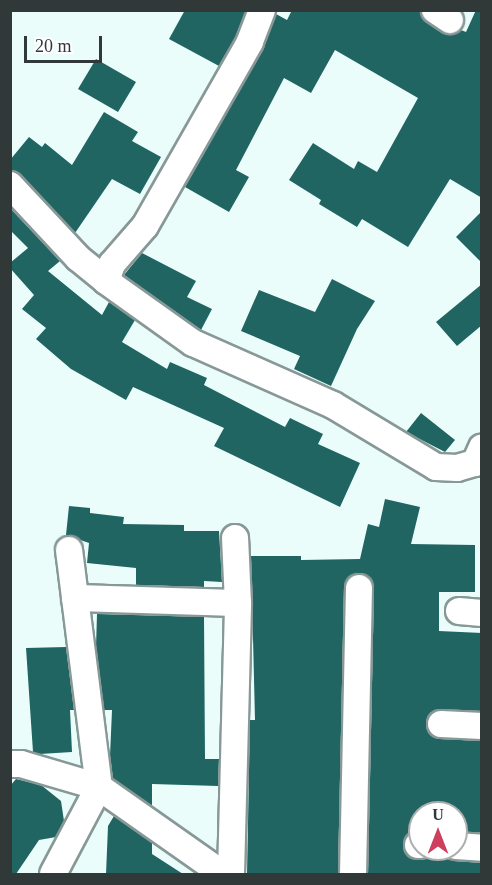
<!DOCTYPE html>
<html>
<head>
<meta charset="utf-8">
<style>
	body { margin:0 }
	#map { position:relative; width:492px; height:885px; overflow:hidden; background:#eafdfb; font-family:"Times New Roman",serif }
	div>[style] { position:absolute }
	[style*='--x'] { left:calc(var(--x)*1px); top:calc(var(--y)*1px); width:calc(var(--w)*1px); rotate:calc(var(--a)*1deg) }
	.building>* { inset:0; background:#216563 }
	.roads { filter:drop-shadow(2px 0 #879897) drop-shadow(-2px 0 #879897) drop-shadow(0 2px #879897) drop-shadow(0 -2px #879897) }
	.minor>* { height:26px; margin:-13px; padding:0 13px; transform-origin:13px; border-radius:13px; background:#fff }
	span { translate:-50% -50%; white-space:nowrap; text-align:center; line-height:1.15; -webkit-text-stroke:6px #fff; paint-order:stroke }
	.frame { position:absolute; inset:0; border:12px solid #313838; pointer-events:none }
	.north { position:absolute; left:408px; top:801px; width:60px; height:60px; box-sizing:border-box; background:#fff; border:2px solid #adafaf; border-radius:50%; rotate:0deg; font-size:16px; font-weight:700; line-height:24px; text-align:center; color:#313838 }
	.north::after { content:''; display:block; margin:auto; width:21px; height:27px; background:#ce3e5d; clip-path:polygon(50% 0,100% 100%,50% 72%,0 100%) }
	.scale { position:absolute; left:24px; top:36px; width:78px; height:27px; box-sizing:border-box; border:3px solid #313838; border-top:0; padding-left:8px; font-size:18px; line-height:21px; white-space:nowrap; color:#313838; -webkit-text-stroke:4px #fff; paint-order:stroke }
</style>
</head>
<body>
<div id="map">
	<div class="building">
		<div style="clip-path:polygon(185px 10px,246px 10px,236px 36px,219px 66px,169px 39px)"></div>
		<div style="clip-path:polygon(292px 10px,420px 10px,427px 22px,450px 35px,461px 30px,466px 32px,476px 10px,482px 10px,482px 198px,450px 179px,408px 247px,362px 219px,357px 227px,319px 204px,321px 200px,289px 180px,313px 143px,354px 169px,358px 161px,377px 172px,418px 98px,335px 50px,311px 93px,284px 78px,236px 170px,249px 177px,229px 212px,185px 187px,263px 49px,276px 14px,287px 20px)"></div>
		<div style="clip-path:polygon(96px 59px,136px 82px,118px 112px,78px 89px)"></div>
		<div style="clip-path:polygon(104px 112px,138px 132px,132px 141px,161px 157px,140px 194px,112px 179px,75px 233px,21px 175px,10px 170px,10px 160px,29px 137px,42px 147px,45px 143px,72px 165px)"></div>
		<div style="clip-path:polygon(10px 208px,60px 261px,48px 271px,102px 315px,109px 302px,135px 320px,122px 342px,167px 369px,170px 362px,207px 378px,204px 385px,285px 427px,290px 418px,323px 434px,318px 444px,360px 463px,340px 507px,214px 446px,224px 428px,133px 387px,126px 400px,71px 369px,36px 339px,46px 328px,22px 309px,34px 295px,10px 268px,10px 263px,28px 248px,10px 230px)"></div>
		<div style="clip-path:polygon(482px 211px,482px 263px,456px 237px)"></div>
		<div style="clip-path:polygon(142px 253px,196px 281px,187px 297px,212px 309px,201px 330px,124px 275px)"></div>
		<div style="clip-path:polygon(332px 279px,375px 301px,357px 329px,331px 386px,294px 369px,300px 356px,241px 331px,259px 290px,315px 312px)"></div>
		<div style="clip-path:polygon(482px 284px,482px 325px,457px 346px,436px 322px)"></div>
		<div style="clip-path:polygon(421px 413px,455px 440px,445px 452px,406px 432px)"></div>
		<div style="clip-path:polygon(385px 499px,420px 507px,411px 544px,475px 545px,475px 592px,439px 592px,439px 631px,482px 633px,482px 711px,435px 710px,428px 716px,426px 724px,432px 736px,440px 739px,482px 741px,482px 833px,456px 831px,456px 813px,420px 813px,420px 830px,410px 832px,403px 846px,405px 853px,417px 860px,428px 858px,434px 849px,442px 849px,447px 858px,454px 861px,482px 863px,482px 874px,368px 874px,374px 588px,367px 576px,359px 573px,347px 580px,344px 588px,338px 874px,247px 874px,250px 720px,255px 720px,251px 556px,301px 556px,301px 560px,360px 559px,368px 524px,379px 527px)"></div>
		<div style="clip-path:polygon(69px 506px,90px 508px,90px 513px,124px 517px,123px 524px,184px 525px,184px 531px,219px 531px,222px 582px,204px 581px,204px 587px,136px 585px,136px 568px,87px 563px,89px 543px,66px 535px)"></div>
		<div style="clip-path:polygon(97px 614px,204px 617px,205px 759px,219px 759px,218px 786px,152px 784px,152px 806px,113px 779px,110px 756px,112px 710px,104px 710px,96px 647px)"></div>
		<div style="clip-path:polygon(66px 647px,74px 710px,70px 710px,72px 752px,40px 754px,33px 752px,26px 648px)"></div>
		<div style="clip-path:polygon(16px 779px,41px 785px,61px 801px,64px 821px,56px 837px,39px 840px,16px 874px,10px 874px,10px 786px)"></div>
		<div style="clip-path:polygon(114px 816px,152px 842px,152px 854px,183px 874px,106px 874px,108px 826px)"></div>
	</div>
	<div class="roads">
		<div class="minor">
			<div style="--x:262;--y:10;--w:34;--a:111"></div>
			<div style="--x:250;--y:42;--w:212;--a:119.7"></div>
			<div style="--x:145;--y:226;--w:50;--a:131"></div>
			<div style="--x:112;--y:264;--w:18;--a:109"></div>
			<div style="--x:106;--y:281;--w:107;--a:35.5"></div>
			<div style="--x:193;--y:343;--w:153;--a:23.9"></div>
			<div style="--x:333;--y:405;--w:120;--a:31"></div>
			<div style="--x:436;--y:467;--w:21;--a:3"></div>
			<div style="--x:457;--y:468;--w:19;--a:-16"></div>
			<div style="--x:475;--y:463;--w:17;--a:-66"></div>
			<div style="--x:435;--y:10;--w:18;--a:34"></div>
			<div style="--x:10;--y:185;--w:100;--a:47"></div>
			<div style="--x:78;--y:258;--w:36;--a:39"></div>
			<div style="--x:69;--y:550;--w:239;--a:82.8"></div>
			<div style="--x:99;--y:787;--w:151;--a:35.1"></div>
			<div style="--x:75;--y:598;--w:163;--a:1.8"></div>
			<div style="--x:459;--y:611;--w:23;--a:5"></div>
			<div style="--x:441;--y:724;--w:41;--a:2.8"></div>
			<div style="--x:10;--y:764;--w:11;--a:0"></div>
			<div style="--x:21;--y:764;--w:81;--a:16.4"></div>
			<div style="--x:99;--y:787;--w:98;--a:117.9"></div>
			<div style="--x:418;--y:845;--w:2;--a:0"></div>
			<div style="--x:456;--y:846;--w:26;--a:4"></div>
			<div style="--x:231;--y:874;--w:271;--a:-88.5"></div>
			<div style="--x:238;--y:603;--w:65;--a:-92.6"></div>
			<div style="--x:353;--y:874;--w:286;--a:-88.8"></div>
		</div>
	</div>
	<div class="frame"></div>
	<div class="north">U</div>
	<div class="scale">20 m</div>
</div>
</body>
</html>
